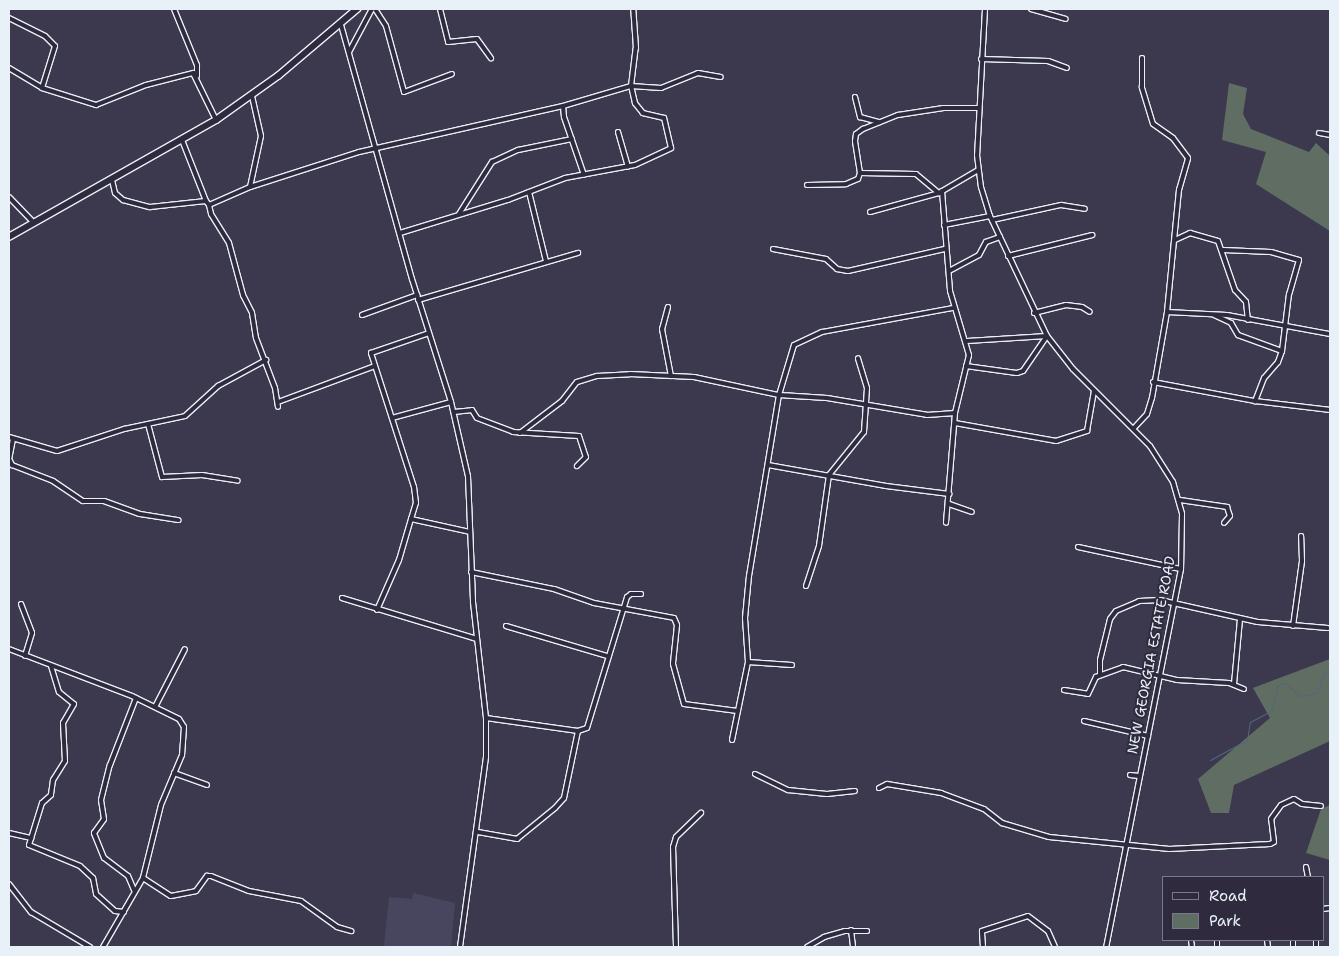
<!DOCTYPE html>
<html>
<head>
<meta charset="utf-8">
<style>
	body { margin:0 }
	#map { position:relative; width:1339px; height:956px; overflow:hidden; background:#3c394f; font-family:"Shantell Sans",sans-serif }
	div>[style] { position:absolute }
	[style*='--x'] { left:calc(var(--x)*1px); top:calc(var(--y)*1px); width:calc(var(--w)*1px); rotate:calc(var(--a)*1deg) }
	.built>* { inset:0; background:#48465f }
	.green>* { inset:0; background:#606d63 }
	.stream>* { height:1px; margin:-0.5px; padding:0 0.5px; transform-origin:0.5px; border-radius:0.5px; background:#52677d }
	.roads { filter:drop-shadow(1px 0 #e8f1f8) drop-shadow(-1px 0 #e8f1f8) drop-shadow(0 1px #e8f1f8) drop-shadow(0 -1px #e8f1f8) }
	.street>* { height:4px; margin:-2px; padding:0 2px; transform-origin:2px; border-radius:2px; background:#2f2a3d }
	.secondary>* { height:5.5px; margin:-2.75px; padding:0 2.75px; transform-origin:2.75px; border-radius:2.75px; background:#2f2a3d }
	span { translate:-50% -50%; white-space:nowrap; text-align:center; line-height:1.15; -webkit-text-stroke:4px #2f2a3d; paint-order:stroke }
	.street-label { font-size:14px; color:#e8f1f8 }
	.frame { position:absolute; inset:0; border:10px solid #e8f1f8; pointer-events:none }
	.legend { position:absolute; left:1162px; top:876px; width:162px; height:65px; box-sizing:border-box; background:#2f2a3d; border:1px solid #797a88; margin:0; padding:6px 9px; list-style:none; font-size:15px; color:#e8f1f8 }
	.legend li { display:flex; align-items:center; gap:10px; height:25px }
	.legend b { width:25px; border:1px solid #797a88 }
</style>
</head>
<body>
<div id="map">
	<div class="built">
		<div style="clip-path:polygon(413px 893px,455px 903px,451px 947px,384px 946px,389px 897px,412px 899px)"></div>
	</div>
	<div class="green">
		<div style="clip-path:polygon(1229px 83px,1247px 88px,1243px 114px,1251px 129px,1309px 152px,1316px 143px,1330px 156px,1330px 231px,1256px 184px,1266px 152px,1222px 140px)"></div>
		<div style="clip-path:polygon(1330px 659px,1330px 741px,1234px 785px,1229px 813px,1211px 813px,1198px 779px,1270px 718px,1253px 688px)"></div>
		<div style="clip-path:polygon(1330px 805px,1330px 860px,1306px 853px,1321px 809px)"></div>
	</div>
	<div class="stream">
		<div style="--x:1210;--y:760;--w:42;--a:-28.4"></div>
		<div style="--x:1247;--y:740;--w:18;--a:-81"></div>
		<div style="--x:1250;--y:722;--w:24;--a:-28"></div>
		<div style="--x:1271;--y:711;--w:27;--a:-75"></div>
		<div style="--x:1278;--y:685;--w:8;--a:-14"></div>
		<div style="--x:1286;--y:683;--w:18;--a:45"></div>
		<div style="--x:1299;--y:696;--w:18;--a:-9"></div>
		<div style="--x:1317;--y:693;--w:22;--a:-72"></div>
		<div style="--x:1324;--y:672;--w:6;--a:0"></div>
	</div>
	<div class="roads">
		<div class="street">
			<div style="--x:174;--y:9;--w:61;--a:67.7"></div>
			<div style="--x:197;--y:65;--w:11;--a:90"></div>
			<div style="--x:375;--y:9;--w:20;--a:57"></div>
			<div style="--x:386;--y:26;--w:68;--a:74.7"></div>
			<div style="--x:404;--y:92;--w:51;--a:-20.6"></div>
			<div style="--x:440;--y:9;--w:34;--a:76"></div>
			<div style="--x:448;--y:42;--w:29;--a:-6"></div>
			<div style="--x:477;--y:39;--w:24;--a:54"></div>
			<div style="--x:985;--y:9;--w:146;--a:93.1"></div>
			<div style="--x:977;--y:155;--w:32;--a:83"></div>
			<div style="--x:981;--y:187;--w:30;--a:73"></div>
			<div style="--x:990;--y:216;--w:133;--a:64.6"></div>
			<div style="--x:1047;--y:336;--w:42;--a:51.8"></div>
			<div style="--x:1073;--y:369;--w:109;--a:45"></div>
			<div style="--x:1150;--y:446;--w:43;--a:57.4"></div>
			<div style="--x:1173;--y:482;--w:33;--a:74"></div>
			<div style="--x:1182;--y:514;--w:55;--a:91"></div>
			<div style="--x:1181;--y:569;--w:385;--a:101.2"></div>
			<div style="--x:1031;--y:9;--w:36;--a:16"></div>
			<div style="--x:9;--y:18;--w:40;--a:26.6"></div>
			<div style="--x:45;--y:36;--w:14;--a:45"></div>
			<div style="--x:55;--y:46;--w:44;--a:107.2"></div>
			<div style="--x:341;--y:25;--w:264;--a:74.4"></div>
			<div style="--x:412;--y:279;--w:129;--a:72.4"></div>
			<div style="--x:451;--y:402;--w:76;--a:77.1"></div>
			<div style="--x:468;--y:476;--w:126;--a:87.7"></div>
			<div style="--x:473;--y:602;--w:117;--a:83.6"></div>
			<div style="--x:486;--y:718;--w:39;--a:90"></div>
			<div style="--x:486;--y:757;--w:192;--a:97.8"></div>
			<div style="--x:349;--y:52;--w:49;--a:-61.9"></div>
			<div style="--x:981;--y:59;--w:67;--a:1.7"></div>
			<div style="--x:1048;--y:61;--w:20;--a:20"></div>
			<div style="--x:9;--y:68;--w:39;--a:31"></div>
			<div style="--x:42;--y:88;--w:57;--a:17.5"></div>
			<div style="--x:96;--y:105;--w:54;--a:-21.8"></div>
			<div style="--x:146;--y:85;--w:49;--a:-14.3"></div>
			<div style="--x:193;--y:73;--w:52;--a:63.9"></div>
			<div style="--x:855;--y:97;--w:21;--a:76"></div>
			<div style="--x:860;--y:117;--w:20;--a:15"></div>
			<div style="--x:563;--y:106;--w:11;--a:85"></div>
			<div style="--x:564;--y:117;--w:61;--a:71"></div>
			<div style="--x:618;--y:132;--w:36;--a:74"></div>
			<div style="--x:1319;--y:133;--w:11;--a:10"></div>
			<div style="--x:182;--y:140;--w:66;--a:68.5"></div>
			<div style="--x:860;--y:173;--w:56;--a:1"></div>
			<div style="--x:916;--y:174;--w:30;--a:40"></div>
			<div style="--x:112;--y:180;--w:13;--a:77"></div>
			<div style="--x:115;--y:193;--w:11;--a:41"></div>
			<div style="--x:123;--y:200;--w:28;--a:15"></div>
			<div style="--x:150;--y:207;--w:56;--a:-6.1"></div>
			<div style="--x:206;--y:201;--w:5;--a:53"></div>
			<div style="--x:209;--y:205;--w:9;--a:77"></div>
			<div style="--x:211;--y:214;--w:34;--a:58"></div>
			<div style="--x:229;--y:243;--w:54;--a:74.9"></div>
			<div style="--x:243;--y:295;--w:20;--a:63"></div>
			<div style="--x:252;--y:313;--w:25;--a:81"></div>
			<div style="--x:256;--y:338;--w:53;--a:69.2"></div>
			<div style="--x:275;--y:388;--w:19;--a:81"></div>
			<div style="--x:807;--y:185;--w:39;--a:-1"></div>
			<div style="--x:846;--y:184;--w:13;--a:-23"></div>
			<div style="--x:858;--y:179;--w:6;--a:-72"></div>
			<div style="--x:860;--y:173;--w:32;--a:-99"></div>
			<div style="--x:855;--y:141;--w:7;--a:-82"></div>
			<div style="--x:856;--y:134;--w:9;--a:-36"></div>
			<div style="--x:863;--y:129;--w:38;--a:-22"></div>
			<div style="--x:898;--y:115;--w:46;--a:-8.8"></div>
			<div style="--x:943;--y:108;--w:35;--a:0"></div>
			<div style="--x:250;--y:187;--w:52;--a:-77.8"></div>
			<div style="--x:261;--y:136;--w:41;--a:-102.7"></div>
			<div style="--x:942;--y:191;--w:100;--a:85.4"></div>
			<div style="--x:950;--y:291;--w:67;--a:73.5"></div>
			<div style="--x:969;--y:355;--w:60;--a:103.6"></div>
			<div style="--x:955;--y:413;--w:110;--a:94.7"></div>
			<div style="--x:529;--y:192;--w:71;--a:76.2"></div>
			<div style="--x:9;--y:197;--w:33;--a:46"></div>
			<div style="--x:209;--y:205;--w:45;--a:-23.7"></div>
			<div style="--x:250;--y:187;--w:114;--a:-17.8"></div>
			<div style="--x:359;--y:152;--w:209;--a:-12.7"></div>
			<div style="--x:563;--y:106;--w:71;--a:-16.4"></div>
			<div style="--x:631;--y:86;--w:30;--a:4"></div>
			<div style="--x:661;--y:88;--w:40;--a:-22"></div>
			<div style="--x:698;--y:73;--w:23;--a:10"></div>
			<div style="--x:870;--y:212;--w:72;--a:-15.4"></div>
			<div style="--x:939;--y:193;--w:45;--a:-30.5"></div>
			<div style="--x:459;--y:214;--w:62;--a:-57.6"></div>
			<div style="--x:492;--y:162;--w:29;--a:-25"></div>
			<div style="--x:518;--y:150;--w:55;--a:-11.5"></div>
			<div style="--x:992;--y:220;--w:71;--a:-12.3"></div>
			<div style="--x:1061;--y:205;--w:24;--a:9"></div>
			<div style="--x:944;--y:225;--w:47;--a:-11.1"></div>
			<div style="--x:400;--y:233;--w:113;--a:-17"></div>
			<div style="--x:508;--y:200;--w:61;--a:-21.1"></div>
			<div style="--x:565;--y:178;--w:71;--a:-10.5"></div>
			<div style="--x:635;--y:165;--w:40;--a:-25"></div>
			<div style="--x:671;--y:148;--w:31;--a:-103"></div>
			<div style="--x:664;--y:118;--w:22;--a:-167"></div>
			<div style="--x:643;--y:113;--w:13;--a:-129"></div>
			<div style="--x:635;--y:103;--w:17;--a:-103"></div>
			<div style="--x:631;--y:86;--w:38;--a:-83"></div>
			<div style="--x:636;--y:48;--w:39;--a:-94"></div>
			<div style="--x:1175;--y:240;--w:17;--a:-25"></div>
			<div style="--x:1190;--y:233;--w:29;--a:16"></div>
			<div style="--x:1218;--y:241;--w:52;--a:70.9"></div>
			<div style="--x:1235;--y:290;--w:16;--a:47"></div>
			<div style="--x:1246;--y:302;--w:18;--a:84"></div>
			<div style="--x:773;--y:249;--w:54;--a:10.7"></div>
			<div style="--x:826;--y:259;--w:15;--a:42"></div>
			<div style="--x:837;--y:269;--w:11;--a:10"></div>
			<div style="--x:848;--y:271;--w:99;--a:-12.8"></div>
			<div style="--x:1223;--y:250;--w:48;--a:2.4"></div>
			<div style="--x:1271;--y:252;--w:29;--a:16"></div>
			<div style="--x:1299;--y:260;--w:35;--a:106"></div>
			<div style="--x:1289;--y:294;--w:57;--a:97"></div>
			<div style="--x:1282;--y:351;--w:12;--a:110"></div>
			<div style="--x:1278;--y:362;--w:21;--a:131"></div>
			<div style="--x:1264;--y:378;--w:25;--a:111"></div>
			<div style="--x:1008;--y:256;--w:87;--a:-14"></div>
			<div style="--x:949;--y:271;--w:34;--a:-28"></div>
			<div style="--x:979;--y:255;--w:15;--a:-62"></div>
			<div style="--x:986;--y:242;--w:15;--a:-20"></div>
			<div style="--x:418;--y:300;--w:167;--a:-16.4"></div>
			<div style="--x:668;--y:307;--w:23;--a:105"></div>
			<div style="--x:662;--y:329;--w:48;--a:79.2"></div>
			<div style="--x:1167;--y:312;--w:60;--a:2.9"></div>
			<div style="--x:1227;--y:315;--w:105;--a:10.5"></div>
			<div style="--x:1034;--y:313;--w:33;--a:-14"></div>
			<div style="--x:1066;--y:305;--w:16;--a:7"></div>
			<div style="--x:1082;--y:307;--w:9;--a:32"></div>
			<div style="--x:362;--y:315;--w:59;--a:-20"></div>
			<div style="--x:1214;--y:315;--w:19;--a:25"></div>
			<div style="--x:1231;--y:323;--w:14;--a:60"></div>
			<div style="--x:1238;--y:335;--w:47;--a:20"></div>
			<div style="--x:967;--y:341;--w:80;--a:-3.6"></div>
			<div style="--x:966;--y:366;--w:51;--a:7.8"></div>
			<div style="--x:1017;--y:373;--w:6;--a:-18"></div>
			<div style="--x:1023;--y:371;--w:42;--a:-55.6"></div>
			<div style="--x:1153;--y:382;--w:104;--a:10.6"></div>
			<div style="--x:1255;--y:401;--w:76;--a:6.8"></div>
			<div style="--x:278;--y:402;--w:103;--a:-20.4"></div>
			<div style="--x:454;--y:412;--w:18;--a:-6"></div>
			<div style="--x:472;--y:410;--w:9;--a:58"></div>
			<div style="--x:477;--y:418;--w:39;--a:21"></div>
			<div style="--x:513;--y:432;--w:66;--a:3.5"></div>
			<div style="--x:579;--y:436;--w:22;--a:72"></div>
			<div style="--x:586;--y:457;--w:13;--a:135"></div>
			<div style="--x:392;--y:418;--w:61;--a:-15.2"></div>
			<div style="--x:955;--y:423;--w:103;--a:10.1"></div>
			<div style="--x:1056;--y:441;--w:33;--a:-18"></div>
			<div style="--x:1087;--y:431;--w:41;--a:-80.1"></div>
			<div style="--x:148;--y:424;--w:55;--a:75.2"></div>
			<div style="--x:162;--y:477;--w:40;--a:-2.9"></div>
			<div style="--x:202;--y:475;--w:36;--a:9"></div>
			<div style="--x:1134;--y:428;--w:19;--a:-47"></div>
			<div style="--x:1147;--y:414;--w:17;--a:-73"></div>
			<div style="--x:1152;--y:398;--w:87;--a:-80.1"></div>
			<div style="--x:1167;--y:312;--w:123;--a:-84.4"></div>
			<div style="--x:1179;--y:190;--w:33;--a:-74"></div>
			<div style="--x:1188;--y:158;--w:25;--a:-127"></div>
			<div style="--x:1173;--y:138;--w:24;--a:-145"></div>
			<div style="--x:1153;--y:124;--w:39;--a:-107"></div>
			<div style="--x:1142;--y:87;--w:29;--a:-90"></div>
			<div style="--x:520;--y:433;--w:53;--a:-37.3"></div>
			<div style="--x:562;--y:401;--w:24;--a:-52"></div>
			<div style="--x:577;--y:382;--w:21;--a:-17"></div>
			<div style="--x:597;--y:376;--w:33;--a:-3"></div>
			<div style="--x:630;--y:374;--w:64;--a:2.7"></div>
			<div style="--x:694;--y:377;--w:87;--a:12"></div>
			<div style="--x:779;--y:395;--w:48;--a:3.6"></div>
			<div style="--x:827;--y:398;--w:101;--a:9.6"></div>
			<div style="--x:927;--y:415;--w:28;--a:-4"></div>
			<div style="--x:9;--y:437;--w:50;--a:16.3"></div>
			<div style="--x:57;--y:451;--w:71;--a:-18.2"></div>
			<div style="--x:124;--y:429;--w:62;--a:-12"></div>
			<div style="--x:185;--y:416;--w:45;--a:-42.3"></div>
			<div style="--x:218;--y:386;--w:55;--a:-28.4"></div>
			<div style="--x:13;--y:439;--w:20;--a:101"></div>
			<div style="--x:9;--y:459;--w:7;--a:63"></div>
			<div style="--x:12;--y:465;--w:44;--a:21.3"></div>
			<div style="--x:53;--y:481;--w:36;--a:34"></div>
			<div style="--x:83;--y:501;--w:21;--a:0"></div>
			<div style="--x:104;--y:501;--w:38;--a:20"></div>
			<div style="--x:140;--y:514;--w:39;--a:9"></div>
			<div style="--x:768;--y:465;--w:120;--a:10.1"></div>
			<div style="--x:886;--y:486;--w:64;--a:7.2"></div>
			<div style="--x:1180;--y:500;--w:48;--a:8.5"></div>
			<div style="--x:1227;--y:507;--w:9;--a:72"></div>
			<div style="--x:1230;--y:516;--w:9;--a:131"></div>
			<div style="--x:949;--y:504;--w:24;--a:19"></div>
			<div style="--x:411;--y:519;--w:17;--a:-73"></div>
			<div style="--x:416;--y:503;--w:16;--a:-97"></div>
			<div style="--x:414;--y:487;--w:141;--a:-107.8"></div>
			<div style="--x:371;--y:353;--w:61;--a:-19"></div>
			<div style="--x:1078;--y:547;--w:105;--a:12.1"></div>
			<div style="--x:471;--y:572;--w:85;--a:11.6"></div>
			<div style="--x:554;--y:589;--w:42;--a:19.3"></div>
			<div style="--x:594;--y:603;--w:81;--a:10.6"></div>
			<div style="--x:674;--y:618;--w:8;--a:67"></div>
			<div style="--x:677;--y:625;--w:39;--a:96"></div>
			<div style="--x:673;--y:664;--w:41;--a:74.6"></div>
			<div style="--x:684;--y:704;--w:54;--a:7.4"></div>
			<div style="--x:806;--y:586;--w:42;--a:-72"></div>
			<div style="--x:819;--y:546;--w:72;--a:-82"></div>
			<div style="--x:829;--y:475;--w:55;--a:-50.9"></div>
			<div style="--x:864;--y:432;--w:44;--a:-86.1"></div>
			<div style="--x:867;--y:388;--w:31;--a:-107"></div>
			<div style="--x:342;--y:598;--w:141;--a:16.9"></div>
			<div style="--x:21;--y:604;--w:31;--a:69"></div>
			<div style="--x:32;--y:633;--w:24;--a:107"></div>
			<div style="--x:377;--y:610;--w:55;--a:-66.3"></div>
			<div style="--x:399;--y:560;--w:43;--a:-73.7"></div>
			<div style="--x:411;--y:519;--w:60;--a:12.4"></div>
			<div style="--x:506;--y:626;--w:105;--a:16.5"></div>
			<div style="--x:1293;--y:626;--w:66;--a:-82.1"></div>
			<div style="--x:1302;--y:561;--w:25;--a:-92"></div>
			<div style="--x:9;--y:649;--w:132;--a:20.9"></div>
			<div style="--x:132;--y:696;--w:52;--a:26.1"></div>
			<div style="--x:179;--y:719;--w:9;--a:58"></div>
			<div style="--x:184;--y:727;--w:28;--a:94"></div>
			<div style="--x:182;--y:755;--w:54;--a:112.8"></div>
			<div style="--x:161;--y:805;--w:75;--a:103.9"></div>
			<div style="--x:143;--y:878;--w:80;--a:120.1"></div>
			<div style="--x:748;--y:662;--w:44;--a:3.9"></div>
			<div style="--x:51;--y:666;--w:27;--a:73"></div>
			<div style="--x:59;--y:692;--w:19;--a:39"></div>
			<div style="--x:74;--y:704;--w:22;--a:120"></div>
			<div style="--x:63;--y:723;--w:38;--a:87"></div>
			<div style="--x:65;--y:761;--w:22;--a:122"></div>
			<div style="--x:53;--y:780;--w:15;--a:98"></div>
			<div style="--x:51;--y:795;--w:12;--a:138"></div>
			<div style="--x:42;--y:803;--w:44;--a:107.2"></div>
			<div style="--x:29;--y:845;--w:55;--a:22.4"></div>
			<div style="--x:80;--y:866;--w:18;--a:43"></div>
			<div style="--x:93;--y:878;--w:16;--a:79"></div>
			<div style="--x:96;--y:894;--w:25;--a:42"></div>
			<div style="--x:115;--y:911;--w:9;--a:6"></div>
			<div style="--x:1100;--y:675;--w:15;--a:-90"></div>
			<div style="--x:1100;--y:660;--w:42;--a:-76.3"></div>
			<div style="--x:1110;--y:619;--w:10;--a:-53"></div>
			<div style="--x:1116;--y:611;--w:25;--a:-23"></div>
			<div style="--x:1139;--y:601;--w:21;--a:-3"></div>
			<div style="--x:1160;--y:600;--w:100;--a:12.7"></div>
			<div style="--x:1258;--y:622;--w:70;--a:4.9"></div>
			<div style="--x:1234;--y:684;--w:65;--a:-84.7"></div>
			<div style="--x:1064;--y:690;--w:24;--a:9"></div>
			<div style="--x:1088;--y:694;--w:19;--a:-65"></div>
			<div style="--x:1096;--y:677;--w:29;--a:-20"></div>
			<div style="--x:1123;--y:667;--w:56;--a:13.5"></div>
			<div style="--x:1177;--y:680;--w:52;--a:3.3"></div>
			<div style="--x:1229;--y:683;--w:16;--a:22"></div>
			<div style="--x:155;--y:707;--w:65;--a:-62.7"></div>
			<div style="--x:486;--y:718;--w:93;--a:8"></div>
			<div style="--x:578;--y:731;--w:9;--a:-18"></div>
			<div style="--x:587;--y:728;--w:137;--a:-73"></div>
			<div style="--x:627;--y:597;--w:5;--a:-37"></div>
			<div style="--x:631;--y:594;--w:10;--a:0"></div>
			<div style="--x:1084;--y:721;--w:66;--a:13.2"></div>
			<div style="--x:732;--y:740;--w:80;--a:-78.4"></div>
			<div style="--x:748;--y:662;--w:44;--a:-93.9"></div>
			<div style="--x:745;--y:618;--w:42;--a:-84.6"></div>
			<div style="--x:749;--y:576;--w:183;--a:-80.6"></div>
			<div style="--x:779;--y:395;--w:52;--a:-73.3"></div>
			<div style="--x:794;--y:345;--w:31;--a:-25"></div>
			<div style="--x:822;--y:332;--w:133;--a:-10.4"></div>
			<div style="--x:174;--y:773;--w:35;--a:20"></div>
			<div style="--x:755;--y:774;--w:37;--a:26"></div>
			<div style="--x:788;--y:790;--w:39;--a:6"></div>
			<div style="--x:827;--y:794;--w:28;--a:-6"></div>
			<div style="--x:1130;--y:775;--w:9;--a:6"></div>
			<div style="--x:879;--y:788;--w:9;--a:-27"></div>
			<div style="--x:887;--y:784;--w:55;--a:9.5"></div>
			<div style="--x:941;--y:793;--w:46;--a:20.4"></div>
			<div style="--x:984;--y:809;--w:23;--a:38"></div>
			<div style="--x:1002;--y:823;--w:49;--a:16.6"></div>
			<div style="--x:1049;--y:837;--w:121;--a:5.7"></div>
			<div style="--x:1169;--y:849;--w:101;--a:-2.8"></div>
			<div style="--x:1270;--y:844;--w:4;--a:-27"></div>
			<div style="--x:1274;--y:842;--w:23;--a:-97"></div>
			<div style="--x:1271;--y:819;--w:17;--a:-54"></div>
			<div style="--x:1281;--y:805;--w:14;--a:-25"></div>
			<div style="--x:1294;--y:799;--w:9;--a:32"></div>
			<div style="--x:1302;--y:804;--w:19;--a:6"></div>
			<div style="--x:478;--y:832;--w:40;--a:10"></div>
			<div style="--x:517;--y:839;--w:49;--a:-39.2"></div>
			<div style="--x:555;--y:808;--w:13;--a:-48"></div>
			<div style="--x:564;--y:798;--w:68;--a:-78.2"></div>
			<div style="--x:9;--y:833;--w:23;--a:13"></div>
			<div style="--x:1306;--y:867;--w:10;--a:79"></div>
			<div style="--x:143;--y:878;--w:33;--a:33"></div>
			<div style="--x:171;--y:896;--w:25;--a:-11"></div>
			<div style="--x:196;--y:891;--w:19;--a:-54"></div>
			<div style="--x:207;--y:876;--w:4;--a:0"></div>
			<div style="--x:211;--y:876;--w:41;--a:21.5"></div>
			<div style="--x:249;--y:891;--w:53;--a:10.9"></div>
			<div style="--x:301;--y:901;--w:44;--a:35.8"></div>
			<div style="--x:337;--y:927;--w:15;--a:16"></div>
			<div style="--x:9;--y:884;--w:36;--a:52"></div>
			<div style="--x:31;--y:912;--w:69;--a:30.7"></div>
			<div style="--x:134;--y:890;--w:15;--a:-113"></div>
			<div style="--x:128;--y:876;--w:30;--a:-143"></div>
			<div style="--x:104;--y:858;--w:27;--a:-112"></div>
			<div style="--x:94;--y:833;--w:17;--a:-54"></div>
			<div style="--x:104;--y:819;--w:19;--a:-99"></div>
			<div style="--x:101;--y:800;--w:36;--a:-76"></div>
			<div style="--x:110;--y:765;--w:72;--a:-68.8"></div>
			<div style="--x:1323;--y:909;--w:7;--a:-8"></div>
			<div style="--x:851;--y:930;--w:17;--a:83"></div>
			<div style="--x:1191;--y:940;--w:7;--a:82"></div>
			<div style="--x:1217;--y:940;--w:7;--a:90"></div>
			<div style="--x:1267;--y:940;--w:7;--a:82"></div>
			<div style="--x:1293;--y:940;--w:7;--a:90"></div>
			<div style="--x:1316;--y:940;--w:7;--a:90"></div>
			<div style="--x:676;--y:947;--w:100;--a:-91.7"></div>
			<div style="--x:673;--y:847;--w:10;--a:-73"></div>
			<div style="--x:676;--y:837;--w:35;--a:-44"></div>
			<div style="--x:807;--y:947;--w:20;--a:-30"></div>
			<div style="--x:824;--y:937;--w:22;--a:-16"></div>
			<div style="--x:845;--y:931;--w:22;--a:0"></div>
			<div style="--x:983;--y:947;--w:16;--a:-94"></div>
			<div style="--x:982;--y:931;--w:48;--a:-18.1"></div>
			<div style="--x:1028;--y:916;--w:25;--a:37"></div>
			<div style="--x:1048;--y:931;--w:17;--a:66"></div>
		</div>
		<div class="secondary">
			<div style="--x:9;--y:237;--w:238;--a:-29.5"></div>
			<div style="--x:216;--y:120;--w:76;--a:-35.4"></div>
			<div style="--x:278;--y:76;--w:104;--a:-40.3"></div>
		</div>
	</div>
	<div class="street-label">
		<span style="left:1151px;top:655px;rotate:-79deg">NEW GEORGIA ESTATE ROAD</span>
	</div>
	<div class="frame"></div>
	<ul class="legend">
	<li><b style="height:6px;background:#2f2a3d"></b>Road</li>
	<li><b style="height:14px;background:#606d63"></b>Park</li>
	</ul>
</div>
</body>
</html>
